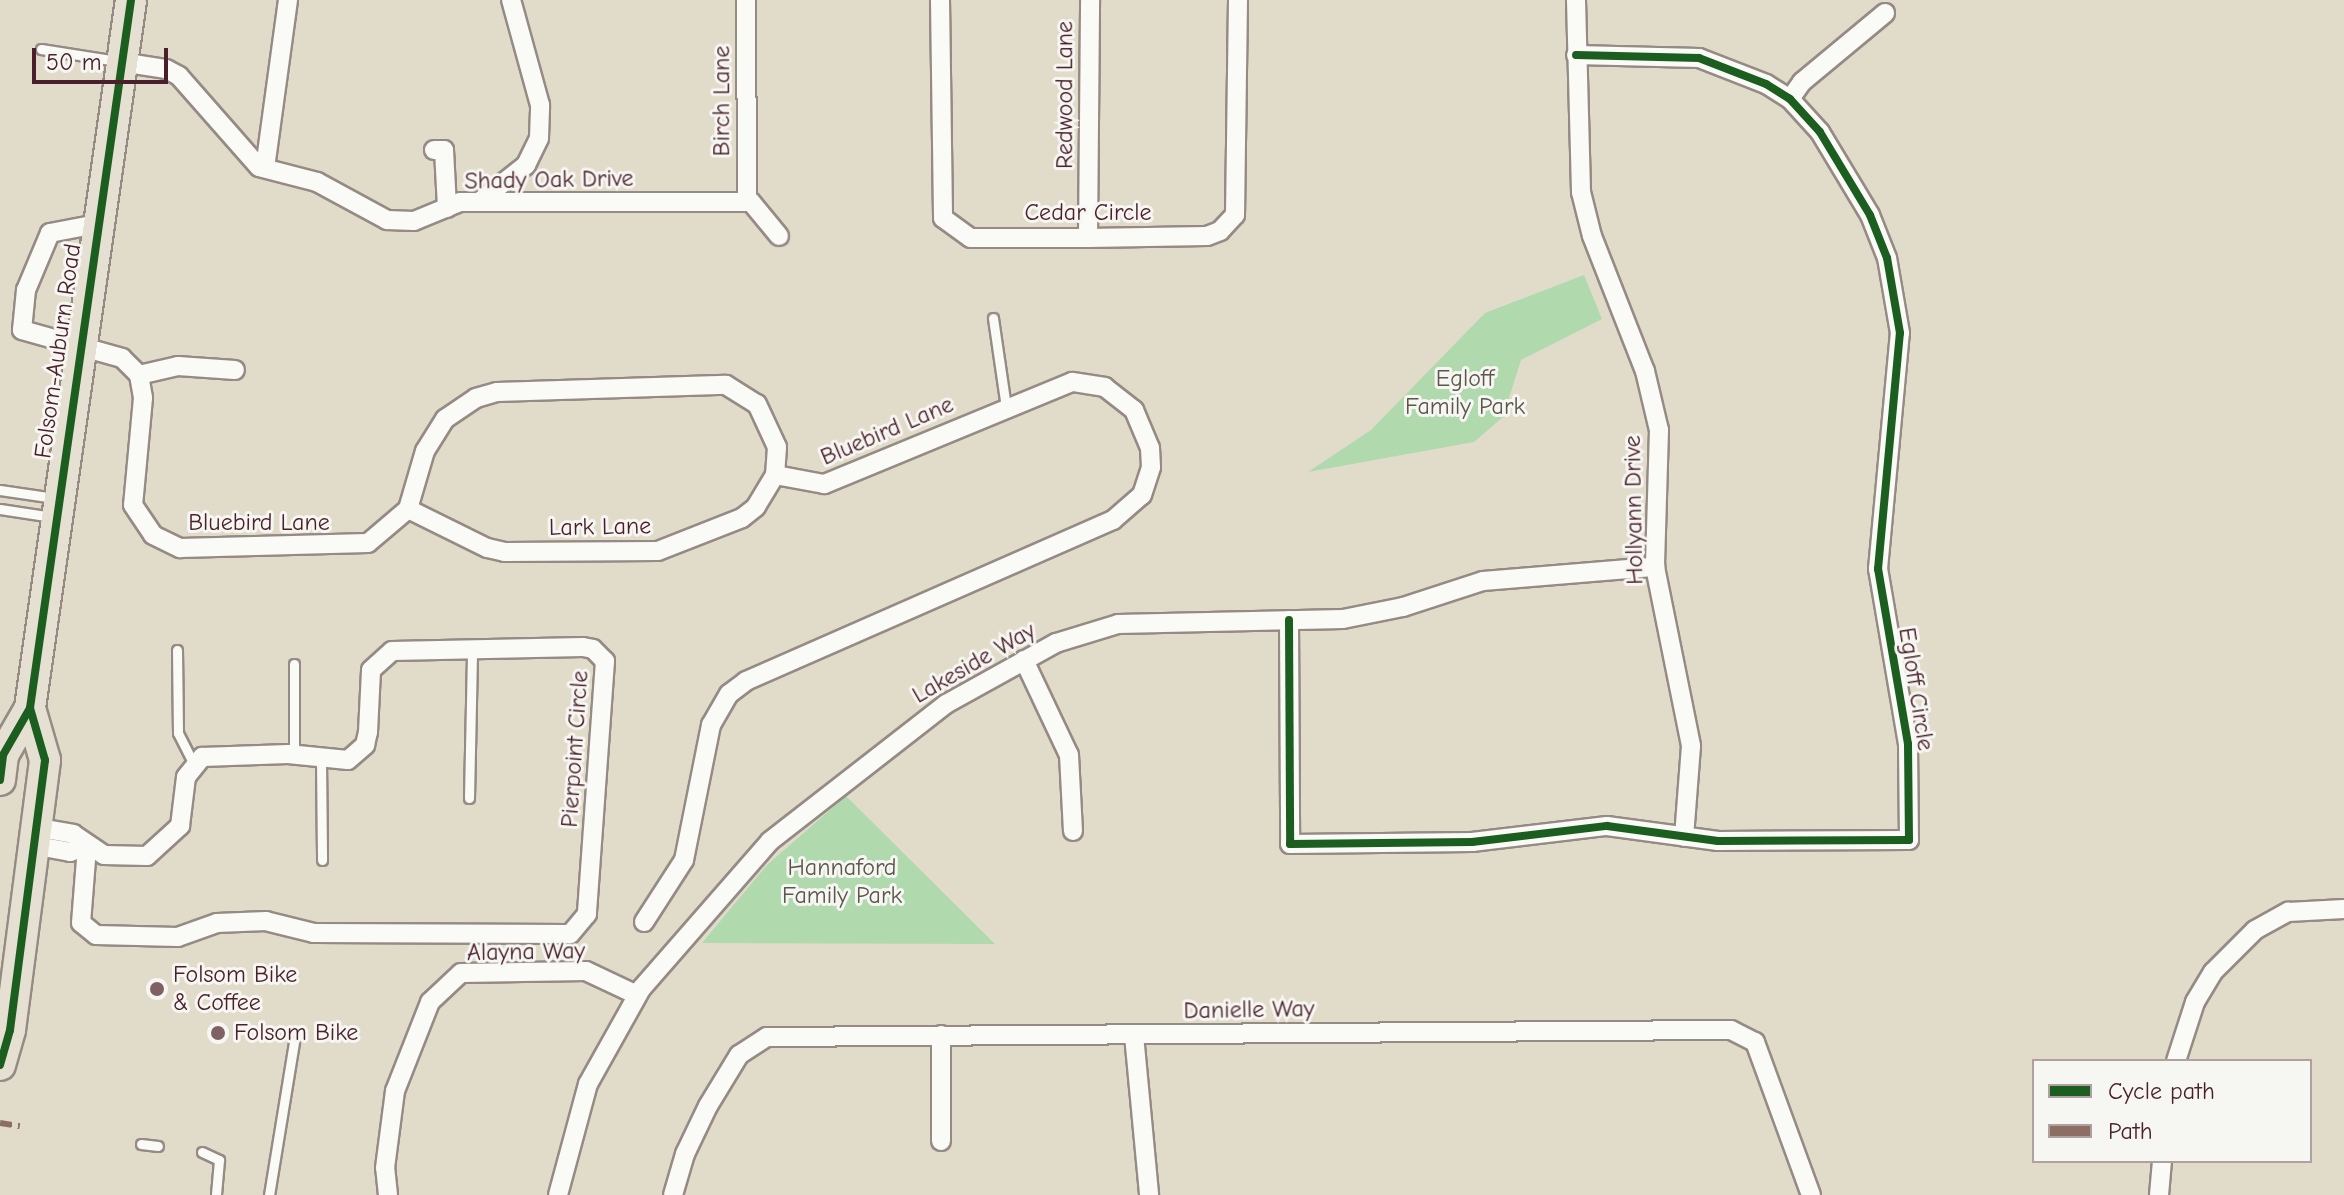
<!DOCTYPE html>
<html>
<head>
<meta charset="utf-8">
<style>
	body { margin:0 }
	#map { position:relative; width:2344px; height:1195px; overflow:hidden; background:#e1dcca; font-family:"Comic Neue",sans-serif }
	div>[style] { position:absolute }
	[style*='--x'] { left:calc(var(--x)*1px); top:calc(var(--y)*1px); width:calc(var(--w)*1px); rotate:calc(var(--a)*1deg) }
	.green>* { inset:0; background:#b0d9ad }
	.roads { filter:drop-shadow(2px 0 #958b84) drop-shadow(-2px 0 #958b84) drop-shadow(0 2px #958b84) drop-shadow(0 -2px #958b84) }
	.service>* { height:9px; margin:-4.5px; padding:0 4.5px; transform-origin:4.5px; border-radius:4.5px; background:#fafaf7 }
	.minor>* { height:18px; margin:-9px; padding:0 9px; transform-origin:9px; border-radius:9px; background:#fafaf7 }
	.primary>* { height:30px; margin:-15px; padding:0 15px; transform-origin:15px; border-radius:15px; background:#e6e0d3 }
	.quiet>* { height:6px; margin-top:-3px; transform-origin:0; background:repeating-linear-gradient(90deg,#8d6e63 0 12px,transparent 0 18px) }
	.cycleway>* { height:8px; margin:-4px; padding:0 4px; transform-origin:4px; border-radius:4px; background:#1b5e20 }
	.dots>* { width:22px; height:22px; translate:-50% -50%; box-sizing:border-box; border:4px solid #f6f6f2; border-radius:50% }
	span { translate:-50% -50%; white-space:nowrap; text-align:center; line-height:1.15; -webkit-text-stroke:6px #f6f6f2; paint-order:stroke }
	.street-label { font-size:24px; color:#4a1f2b }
	.park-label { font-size:24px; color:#5c564b }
	.poi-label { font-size:24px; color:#4a1f2b }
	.left { translate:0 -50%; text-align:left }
	.legend { position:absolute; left:2032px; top:1059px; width:280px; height:104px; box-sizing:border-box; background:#f6f6f2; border:2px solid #b1a0a2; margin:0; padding:10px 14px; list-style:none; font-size:24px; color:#4a1f2b }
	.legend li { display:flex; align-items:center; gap:16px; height:40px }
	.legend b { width:40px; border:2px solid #b1a0a2 }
	.scale { position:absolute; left:32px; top:48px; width:136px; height:36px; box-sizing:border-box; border:4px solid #4a1f2b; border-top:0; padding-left:10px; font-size:24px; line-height:28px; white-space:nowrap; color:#4a1f2b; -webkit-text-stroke:6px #f6f6f2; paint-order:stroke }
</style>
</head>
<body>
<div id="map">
	<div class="green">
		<div style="clip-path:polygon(1584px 275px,1602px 319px,1521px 360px,1503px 417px,1474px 442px,1308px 472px,1371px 430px,1485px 313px)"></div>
		<div style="clip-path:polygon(846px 796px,995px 944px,702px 943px,767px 865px)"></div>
	</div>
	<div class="roads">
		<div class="service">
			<div style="--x:41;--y:49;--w:77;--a:9"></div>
			<div style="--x:993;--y:318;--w:90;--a:81.7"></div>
			<div style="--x:0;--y:490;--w:55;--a:8.4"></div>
			<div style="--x:0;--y:509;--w:53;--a:8.7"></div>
			<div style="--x:177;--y:650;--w:83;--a:89.3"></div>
			<div style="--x:178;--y:733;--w:35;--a:63"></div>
			<div style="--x:294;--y:664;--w:91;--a:90"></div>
			<div style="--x:321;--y:760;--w:100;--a:89.4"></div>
			<div style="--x:469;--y:798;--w:148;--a:-88.8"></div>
			<div style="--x:141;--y:1144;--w:17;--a:7"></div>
			<div style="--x:202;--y:1152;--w:19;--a:25"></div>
			<div style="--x:219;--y:1160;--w:35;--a:95"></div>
			<div style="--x:269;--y:1195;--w:155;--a:-80.7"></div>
		</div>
		<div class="minor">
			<div style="--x:746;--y:0;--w:202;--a:89.7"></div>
			<div style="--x:940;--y:0;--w:218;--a:89.2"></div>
			<div style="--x:943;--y:218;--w:34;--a:36"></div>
			<div style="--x:971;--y:238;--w:117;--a:0"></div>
			<div style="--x:1088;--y:238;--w:119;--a:-1"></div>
			<div style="--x:1207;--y:236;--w:14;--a:-21"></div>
			<div style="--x:1220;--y:231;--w:22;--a:-47"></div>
			<div style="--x:1235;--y:215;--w:215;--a:-89.2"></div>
			<div style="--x:1576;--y:0;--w:192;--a:88.5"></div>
			<div style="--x:1581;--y:192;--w:45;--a:76"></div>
			<div style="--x:1592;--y:236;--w:145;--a:68.6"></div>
			<div style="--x:1645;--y:371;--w:61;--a:76.7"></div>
			<div style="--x:1659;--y:430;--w:137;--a:91.7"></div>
			<div style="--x:1655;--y:567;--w:183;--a:78.6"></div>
			<div style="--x:1691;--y:746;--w:91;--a:94.4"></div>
			<div style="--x:121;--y:62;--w:46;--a:8.8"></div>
			<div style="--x:166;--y:69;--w:15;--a:28"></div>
			<div style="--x:179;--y:76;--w:121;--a:48.7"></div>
			<div style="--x:259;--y:167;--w:60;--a:14.5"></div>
			<div style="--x:317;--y:182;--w:80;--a:28.5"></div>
			<div style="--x:387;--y:220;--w:27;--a:2"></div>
			<div style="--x:414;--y:221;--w:50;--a:-22.4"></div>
			<div style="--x:460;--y:202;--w:291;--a:0"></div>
			<div style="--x:751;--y:202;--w:44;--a:50.5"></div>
			<div style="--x:1790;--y:99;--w:21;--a:-55"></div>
			<div style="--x:1802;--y:82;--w:108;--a:-39.7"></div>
			<div style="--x:434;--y:150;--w:10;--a:0"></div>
			<div style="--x:444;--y:150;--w:58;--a:87"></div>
			<div style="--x:265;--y:168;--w:170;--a:-82.2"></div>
			<div style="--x:479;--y:202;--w:60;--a:-38.2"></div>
			<div style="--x:526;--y:165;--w:30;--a:-64"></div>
			<div style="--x:539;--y:138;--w:33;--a:-88"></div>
			<div style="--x:540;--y:105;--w:109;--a:-105.4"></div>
			<div style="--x:97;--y:224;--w:48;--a:169.2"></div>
			<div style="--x:50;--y:233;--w:62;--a:112.8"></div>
			<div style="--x:26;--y:290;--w:40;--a:95.7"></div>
			<div style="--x:22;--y:330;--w:104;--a:15.6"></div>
			<div style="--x:122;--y:358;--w:24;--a:45"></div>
			<div style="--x:139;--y:375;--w:23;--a:80"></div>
			<div style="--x:143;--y:398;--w:107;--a:95.3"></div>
			<div style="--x:133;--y:505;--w:36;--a:56"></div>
			<div style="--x:153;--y:535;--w:30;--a:26"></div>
			<div style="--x:180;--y:548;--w:188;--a:-1.5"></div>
			<div style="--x:368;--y:543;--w:52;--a:-40.4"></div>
			<div style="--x:408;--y:509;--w:60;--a:-73.7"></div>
			<div style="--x:425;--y:451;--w:38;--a:-58"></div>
			<div style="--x:445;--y:419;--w:37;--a:-34"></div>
			<div style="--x:476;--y:398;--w:22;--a:-16"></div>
			<div style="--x:497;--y:392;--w:229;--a:-1.8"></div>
			<div style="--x:726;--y:385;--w:36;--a:32"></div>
			<div style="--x:757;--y:404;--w:47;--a:65.1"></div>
			<div style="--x:777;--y:447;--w:28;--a:94"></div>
			<div style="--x:775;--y:475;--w:37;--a:121"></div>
			<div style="--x:756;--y:507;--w:18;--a:142"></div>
			<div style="--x:742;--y:518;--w:90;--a:158.6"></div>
			<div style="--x:658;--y:551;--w:153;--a:179.6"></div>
			<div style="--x:505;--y:552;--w:18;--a:-167"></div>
			<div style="--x:487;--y:548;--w:88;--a:-153.7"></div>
			<div style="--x:1088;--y:238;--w:238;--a:-89.5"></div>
			<div style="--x:139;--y:375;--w:40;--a:-13"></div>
			<div style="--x:178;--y:366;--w:57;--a:4"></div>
			<div style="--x:1289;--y:620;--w:224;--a:89.7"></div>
			<div style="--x:1290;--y:844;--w:182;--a:-0.6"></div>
			<div style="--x:1472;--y:842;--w:136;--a:-6.8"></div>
			<div style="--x:1607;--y:826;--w:112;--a:7.7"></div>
			<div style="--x:1718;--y:841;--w:191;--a:-0.3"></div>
			<div style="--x:1909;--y:840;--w:96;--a:-90.6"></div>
			<div style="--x:1908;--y:744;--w:178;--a:-99.7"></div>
			<div style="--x:1878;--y:569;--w:237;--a:-84.7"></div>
			<div style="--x:1900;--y:333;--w:76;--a:-99.8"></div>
			<div style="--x:1887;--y:258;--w:46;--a:-111.6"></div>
			<div style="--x:1870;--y:215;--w:97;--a:-121.1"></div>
			<div style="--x:1820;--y:132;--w:45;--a:-132.3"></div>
			<div style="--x:1790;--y:99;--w:28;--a:-148"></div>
			<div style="--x:1766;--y:84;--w:72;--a:-158.8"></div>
			<div style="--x:1699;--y:58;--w:123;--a:-178.6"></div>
			<div style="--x:1024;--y:660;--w:105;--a:64.7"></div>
			<div style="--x:1069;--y:755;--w:76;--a:87"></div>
			<div style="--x:34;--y:827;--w:40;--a:10"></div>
			<div style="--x:73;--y:834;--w:37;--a:34"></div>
			<div style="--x:104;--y:855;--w:43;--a:1.3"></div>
			<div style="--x:147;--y:856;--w:45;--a:-42.3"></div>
			<div style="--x:180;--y:826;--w:49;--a:-83"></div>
			<div style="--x:186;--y:777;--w:26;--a:-51"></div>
			<div style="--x:202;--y:757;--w:86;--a:-2"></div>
			<div style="--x:288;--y:754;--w:60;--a:5.7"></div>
			<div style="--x:348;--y:760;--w:23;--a:-41"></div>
			<div style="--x:365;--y:745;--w:13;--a:-77"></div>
			<div style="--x:368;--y:732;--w:62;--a:-87.2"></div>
			<div style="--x:371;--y:670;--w:28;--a:-42"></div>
			<div style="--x:392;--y:651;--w:191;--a:-1.2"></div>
			<div style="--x:583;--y:647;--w:10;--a:11"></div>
			<div style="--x:593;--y:649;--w:17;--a:45"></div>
			<div style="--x:605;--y:661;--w:254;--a:94.1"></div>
			<div style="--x:587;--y:914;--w:26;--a:130"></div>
			<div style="--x:570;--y:934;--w:256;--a:-179.8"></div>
			<div style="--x:314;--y:933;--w:49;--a:-166"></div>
			<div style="--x:266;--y:921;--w:49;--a:177.7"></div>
			<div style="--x:217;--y:923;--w:41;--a:160.3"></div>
			<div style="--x:178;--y:937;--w:82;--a:-178.6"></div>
			<div style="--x:96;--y:935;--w:19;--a:-141"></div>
			<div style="--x:81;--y:923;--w:77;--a:-85.5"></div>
			<div style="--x:32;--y:845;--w:39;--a:10"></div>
			<div style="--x:70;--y:852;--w:18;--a:-19"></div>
			<div style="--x:644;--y:922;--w:74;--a:-57.2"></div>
			<div style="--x:684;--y:860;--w:138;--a:-78.7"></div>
			<div style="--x:711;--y:725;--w:36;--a:-60"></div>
			<div style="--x:729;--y:694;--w:21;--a:-37"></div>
			<div style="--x:746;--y:681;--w:401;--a:-23.7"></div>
			<div style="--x:1113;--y:520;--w:38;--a:-41"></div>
			<div style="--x:1142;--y:495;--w:29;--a:-72"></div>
			<div style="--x:1151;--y:467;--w:19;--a:-93"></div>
			<div style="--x:1150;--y:448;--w:41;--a:-112.8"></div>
			<div style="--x:1134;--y:410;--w:37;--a:-142"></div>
			<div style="--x:1105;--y:387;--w:33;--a:-171"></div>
			<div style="--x:1072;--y:382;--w:268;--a:157.6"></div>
			<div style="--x:824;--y:484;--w:50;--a:-169.6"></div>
			<div style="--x:941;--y:1035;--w:106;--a:90"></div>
			<div style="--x:1134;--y:1035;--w:161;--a:84.6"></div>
			<div style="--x:2176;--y:1061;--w:62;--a:-72.1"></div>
			<div style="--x:2195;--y:1002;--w:35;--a:-59"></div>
			<div style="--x:2213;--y:972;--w:59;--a:-45"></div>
			<div style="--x:2255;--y:930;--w:38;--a:-29"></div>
			<div style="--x:2288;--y:912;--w:56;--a:-3.1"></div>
			<div style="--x:388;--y:1195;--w:27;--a:-96"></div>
			<div style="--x:385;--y:1168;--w:78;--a:-82.6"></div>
			<div style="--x:395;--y:1091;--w:96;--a:-68.5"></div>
			<div style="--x:430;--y:1002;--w:42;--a:-43.1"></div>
			<div style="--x:461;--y:973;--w:125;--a:-0.9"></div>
			<div style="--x:586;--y:971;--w:56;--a:25.2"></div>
			<div style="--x:558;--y:1195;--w:115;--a:-74.9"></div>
			<div style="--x:588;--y:1084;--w:109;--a:-60.8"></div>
			<div style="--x:641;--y:989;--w:196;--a:-48.9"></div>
			<div style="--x:770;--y:841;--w:223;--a:-37.9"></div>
			<div style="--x:946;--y:704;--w:126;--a:-29"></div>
			<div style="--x:1056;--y:643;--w:65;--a:-17"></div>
			<div style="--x:1118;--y:624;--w:225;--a:-1.3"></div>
			<div style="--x:1343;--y:619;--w:61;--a:-11.3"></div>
			<div style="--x:1403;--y:607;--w:84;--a:-18"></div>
			<div style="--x:1483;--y:581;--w:173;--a:-4.7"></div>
			<div style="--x:673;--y:1195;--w:43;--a:-73.7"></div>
			<div style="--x:685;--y:1154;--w:53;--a:-64.4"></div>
			<div style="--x:708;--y:1106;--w:60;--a:-58.7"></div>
			<div style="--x:739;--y:1055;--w:33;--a:-33"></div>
			<div style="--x:767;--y:1037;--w:964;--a:-0.42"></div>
			<div style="--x:1731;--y:1030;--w:27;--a:27"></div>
			<div style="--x:1755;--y:1042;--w:163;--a:69.9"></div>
			<div style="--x:2159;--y:1195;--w:34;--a:-85"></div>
		</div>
		<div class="primary">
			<div style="--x:0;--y:780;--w:25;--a:-83"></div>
			<div style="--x:3;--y:755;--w:54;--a:-60.1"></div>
			<div style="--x:30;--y:708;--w:715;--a:-81.88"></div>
			<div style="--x:0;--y:1065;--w:36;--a:-74"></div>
			<div style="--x:10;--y:1030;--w:272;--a:-82.6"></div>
			<div style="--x:45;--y:760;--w:54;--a:-106.1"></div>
		</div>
	</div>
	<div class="quiet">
		<div style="--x:0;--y:1123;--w:20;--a:9"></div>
	</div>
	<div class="cycleway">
		<div style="--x:1289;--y:620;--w:224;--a:89.7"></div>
		<div style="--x:1290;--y:844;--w:182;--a:-0.6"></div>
		<div style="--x:1472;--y:842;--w:136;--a:-6.8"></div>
		<div style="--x:1607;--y:826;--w:112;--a:7.7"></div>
		<div style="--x:1718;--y:841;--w:191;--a:-0.3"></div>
		<div style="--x:1909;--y:840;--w:96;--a:-90.6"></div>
		<div style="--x:1908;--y:744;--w:178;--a:-99.7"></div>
		<div style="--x:1878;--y:569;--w:237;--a:-84.7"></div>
		<div style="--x:1900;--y:333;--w:76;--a:-99.8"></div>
		<div style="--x:1887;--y:258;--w:46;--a:-111.6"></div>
		<div style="--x:1870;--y:215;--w:97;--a:-121.1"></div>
		<div style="--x:1820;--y:132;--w:45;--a:-132.3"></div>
		<div style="--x:1790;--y:99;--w:28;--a:-148"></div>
		<div style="--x:1766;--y:84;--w:72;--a:-158.8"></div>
		<div style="--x:1699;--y:58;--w:123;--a:-178.6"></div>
		<div style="--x:0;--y:780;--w:25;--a:-83"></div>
		<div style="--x:3;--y:755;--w:54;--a:-60.1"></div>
		<div style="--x:30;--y:708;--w:715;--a:-81.88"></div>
		<div style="--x:0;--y:1065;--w:36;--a:-74"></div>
		<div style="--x:10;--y:1030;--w:272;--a:-82.6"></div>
		<div style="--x:45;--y:760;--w:54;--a:-106.1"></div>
	</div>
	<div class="dots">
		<div style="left:157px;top:989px;background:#7f6163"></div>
		<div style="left:218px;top:1033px;background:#7f6163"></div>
	</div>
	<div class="street-label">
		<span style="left:1065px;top:95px;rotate:-90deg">Redwood Lane</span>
		<span style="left:722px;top:101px;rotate:-90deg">Birch Lane</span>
		<span style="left:549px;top:180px;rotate:-1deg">Shady Oak Drive</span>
		<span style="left:1088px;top:213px">Cedar Circle</span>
		<span style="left:58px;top:351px;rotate:-82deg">Folsom-Auburn Road</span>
		<span style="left:887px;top:431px;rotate:-23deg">Bluebird Lane</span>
		<span style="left:1634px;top:510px;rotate:-91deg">Hollyann Drive</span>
		<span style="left:259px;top:523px">Bluebird Lane</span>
		<span style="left:600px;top:527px;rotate:-1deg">Lark Lane</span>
		<span style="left:974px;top:663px;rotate:-30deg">Lakeside Way</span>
		<span style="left:1916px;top:689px;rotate:81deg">Egloff Circle</span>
		<span style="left:575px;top:749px;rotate:-86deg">Pierpoint Circle</span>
		<span style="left:526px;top:952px;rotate:-1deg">Alayna Way</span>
		<span style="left:1249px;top:1010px;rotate:-1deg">Danielle Way</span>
	</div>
	<div class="park-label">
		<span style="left:1465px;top:393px">Egloff<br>Family Park</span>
		<span style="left:842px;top:882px">Hannaford<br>Family Park</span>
	</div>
	<div class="poi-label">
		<span class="left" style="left:173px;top:989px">Folsom Bike<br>&amp; Coffee</span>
		<span class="left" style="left:234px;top:1033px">Folsom Bike</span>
	</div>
	<ul class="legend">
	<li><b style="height:10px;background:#1b5e20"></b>Cycle path</li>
	<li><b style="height:10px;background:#8d6e63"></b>Path</li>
	</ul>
	<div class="scale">50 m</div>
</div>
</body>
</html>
